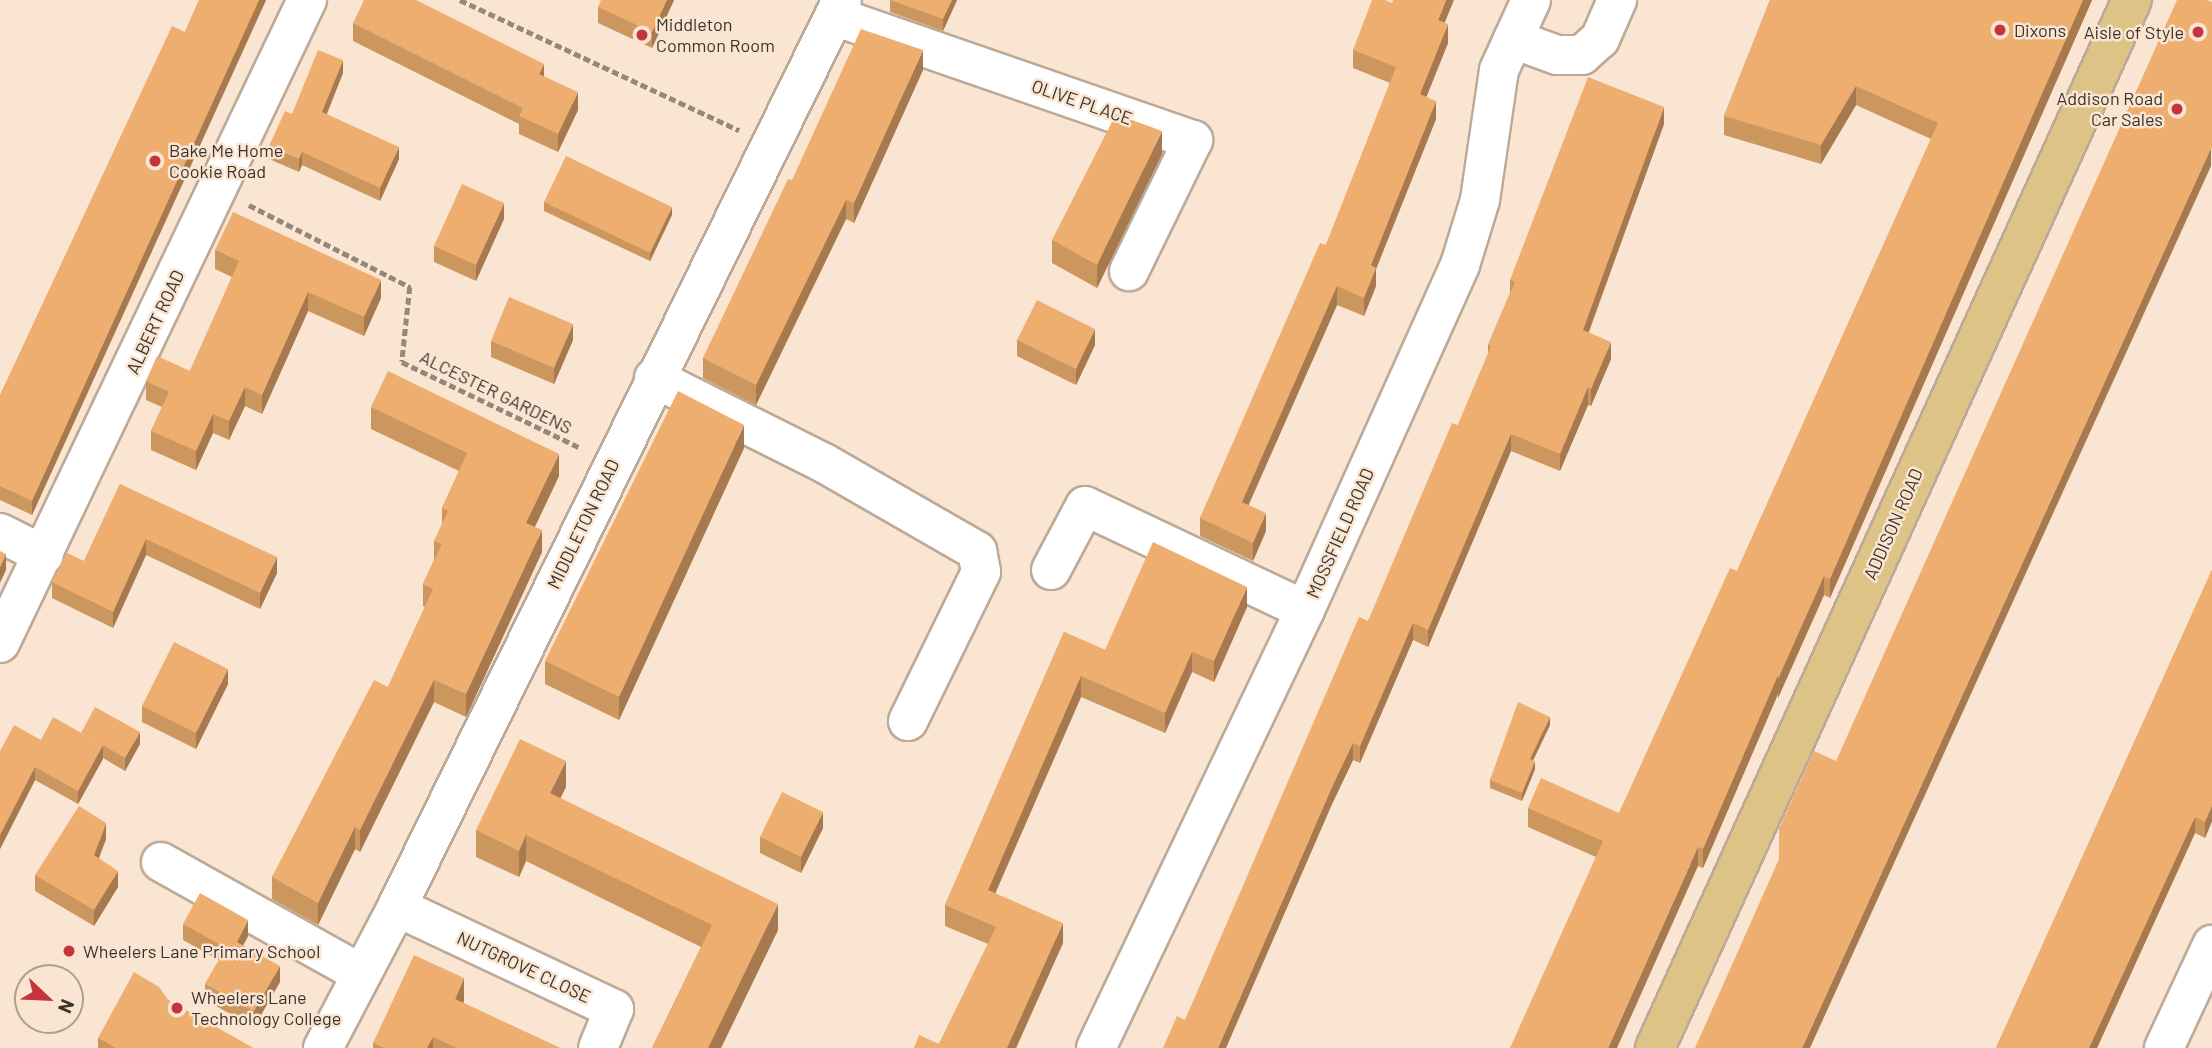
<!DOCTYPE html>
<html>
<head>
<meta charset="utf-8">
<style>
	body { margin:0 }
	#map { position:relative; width:2212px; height:1048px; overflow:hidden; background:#fae5d2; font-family:Barlow,sans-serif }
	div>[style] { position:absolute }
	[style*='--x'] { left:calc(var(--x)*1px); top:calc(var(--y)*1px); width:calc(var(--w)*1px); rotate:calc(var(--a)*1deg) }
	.path>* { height:4.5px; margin-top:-2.25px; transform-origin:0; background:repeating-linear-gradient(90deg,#95877a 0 7px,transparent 0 10.5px) }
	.roads { filter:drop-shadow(2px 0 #bca997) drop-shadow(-2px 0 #bca997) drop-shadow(0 2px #bca997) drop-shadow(0 -2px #bca997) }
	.minor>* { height:38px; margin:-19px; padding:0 19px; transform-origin:19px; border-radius:19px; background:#fff }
	.major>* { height:38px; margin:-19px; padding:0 19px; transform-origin:19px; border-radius:19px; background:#ddc486 }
	.wall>* { inset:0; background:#cc965f }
	.shaded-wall>* { inset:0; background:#a67a4e }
	.building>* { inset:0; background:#edae6f }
	.dots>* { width:19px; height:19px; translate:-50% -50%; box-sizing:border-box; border:4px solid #fae5d2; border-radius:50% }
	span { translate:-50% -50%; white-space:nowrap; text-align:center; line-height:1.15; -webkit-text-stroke:5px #fae5d2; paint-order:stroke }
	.poi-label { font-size:18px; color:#3a332b }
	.left { translate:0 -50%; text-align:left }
	.right { translate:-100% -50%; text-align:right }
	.street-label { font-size:18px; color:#3a332b }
	.north { position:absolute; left:14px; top:964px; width:70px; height:70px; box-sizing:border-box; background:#fae5d2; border:2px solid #ad9e8f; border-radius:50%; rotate:113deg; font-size:19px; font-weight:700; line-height:28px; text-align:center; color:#3a332b }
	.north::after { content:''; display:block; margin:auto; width:24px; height:32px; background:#c4343b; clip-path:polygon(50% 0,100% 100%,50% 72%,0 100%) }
</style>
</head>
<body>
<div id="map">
	<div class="path">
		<div style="--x:460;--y:0;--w:308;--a:25"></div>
		<div style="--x:249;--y:205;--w:181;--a:27"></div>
		<div style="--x:410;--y:287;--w:75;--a:96.1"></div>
		<div style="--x:402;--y:362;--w:199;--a:25.7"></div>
	</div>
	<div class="roads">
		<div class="minor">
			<div style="--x:834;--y:16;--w:380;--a:19.1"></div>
			<div style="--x:1193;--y:140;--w:146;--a:116"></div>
			<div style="--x:1513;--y:39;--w:47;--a:20"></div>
			<div style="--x:1557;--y:55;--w:25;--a:0"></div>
			<div style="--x:1582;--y:55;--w:24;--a:-42"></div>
			<div style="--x:1600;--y:39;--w:43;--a:-66.4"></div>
			<div style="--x:654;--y:378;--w:190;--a:26.6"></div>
			<div style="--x:824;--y:463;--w:177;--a:29.9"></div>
			<div style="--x:977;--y:551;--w:21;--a:79"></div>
			<div style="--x:981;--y:572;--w:166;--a:116.1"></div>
			<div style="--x:0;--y:533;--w:49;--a:26.6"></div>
			<div style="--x:1051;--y:570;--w:72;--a:-62"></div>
			<div style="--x:1085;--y:506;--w:243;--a:25.3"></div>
			<div style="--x:0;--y:643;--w:713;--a:-64.48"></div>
			<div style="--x:161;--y:862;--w:229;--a:29.2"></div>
			<div style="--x:397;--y:907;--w:240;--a:25.2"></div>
			<div style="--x:614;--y:1009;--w:42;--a:112.3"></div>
			<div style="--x:323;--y:1048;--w:159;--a:-62.3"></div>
			<div style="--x:397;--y:907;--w:1010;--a:-63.87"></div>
			<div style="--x:1096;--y:1048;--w:485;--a:-64.5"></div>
			<div style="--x:1305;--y:610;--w:378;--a:-65.8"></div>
			<div style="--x:1460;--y:265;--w:68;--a:-72.9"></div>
			<div style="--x:1480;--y:200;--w:131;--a:-81.7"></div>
			<div style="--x:1499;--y:70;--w:77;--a:-65.4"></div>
			<div style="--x:2164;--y:1048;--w:114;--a:-65"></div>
		</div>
		<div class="major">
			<div style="--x:1655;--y:1048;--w:1151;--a:-65.53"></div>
		</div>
	</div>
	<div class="wall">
		<div style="clip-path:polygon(199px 0,266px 0,32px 515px,0 500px,0 395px,185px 32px)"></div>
		<div style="clip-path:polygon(674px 0,652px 48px,598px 23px,598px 7px)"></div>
		<div style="clip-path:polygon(890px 0,957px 0,943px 31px,890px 12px)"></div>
		<div style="clip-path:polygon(1770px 0,2092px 0,1830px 598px,1824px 595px,1778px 698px,1778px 694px,1703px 868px,1698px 866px,1596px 857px,1528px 827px,1528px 808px,1619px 813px,1737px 571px,1931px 139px,1856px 105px,1821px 164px,1724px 135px,1724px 116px)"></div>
		<div style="clip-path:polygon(353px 23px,544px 77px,578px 110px,558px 152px,519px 134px,519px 124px,353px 41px)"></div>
		<div style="clip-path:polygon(1444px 23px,1448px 43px,1426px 97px,1436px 119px,1376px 269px,1376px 286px,1364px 316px,1337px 305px,1248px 505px,1266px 531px,1253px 561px,1200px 536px,1200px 518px,1326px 245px,1390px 83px,1353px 68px,1353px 50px)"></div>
		<div style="clip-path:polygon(923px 70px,854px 223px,846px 219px,756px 405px,703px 378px,703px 358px,792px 180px)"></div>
		<div style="clip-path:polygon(343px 73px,327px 114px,399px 159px,380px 201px,302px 165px,299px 172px,269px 159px,269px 146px,292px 114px)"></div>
		<div style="clip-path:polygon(1664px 124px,1589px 332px,1611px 359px,1591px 406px,1588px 405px,1560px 471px,1511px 451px,1428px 647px,1413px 640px,1360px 763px,1353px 760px,1333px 802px,1185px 1020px,1458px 425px,1488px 354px,1488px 345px,1510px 293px,1510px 280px)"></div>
		<div style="clip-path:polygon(1162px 154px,1097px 288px,1052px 263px,1052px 240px)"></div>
		<div style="clip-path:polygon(544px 202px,672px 215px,650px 261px,544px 211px)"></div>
		<div style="clip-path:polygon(504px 219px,476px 281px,434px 262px,434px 246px)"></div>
		<div style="clip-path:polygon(215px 250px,381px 298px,364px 336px,308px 311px,262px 414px,245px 406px,229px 440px,213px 433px,196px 470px,151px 450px,151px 431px,162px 407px,146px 400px,146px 381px,190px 371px,232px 277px,215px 269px)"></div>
		<div style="clip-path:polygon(573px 340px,554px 384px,491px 357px,491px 341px)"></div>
		<div style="clip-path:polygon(1017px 340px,1095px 345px,1076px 385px,1017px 356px)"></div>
		<div style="clip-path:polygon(371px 407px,559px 476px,535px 527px,542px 552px,466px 717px,434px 702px,360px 852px,355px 849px,318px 925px,272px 899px,272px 877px,388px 687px,425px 607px,423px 606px,423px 584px,434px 560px,434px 541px,442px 525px,442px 508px,459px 471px,371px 429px)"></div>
		<div style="clip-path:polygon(744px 448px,619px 720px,545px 684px,545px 661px)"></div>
		<div style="clip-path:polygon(120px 484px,277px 573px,260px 609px,146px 555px,113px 628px,52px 598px,52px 582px,84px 561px)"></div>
		<div style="clip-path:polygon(2212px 570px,2212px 821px,2205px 838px,2195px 833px,2097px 1048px,1996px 1048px)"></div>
		<div style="clip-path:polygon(1247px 607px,1214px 682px,1192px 672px,1165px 733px,1081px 697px,995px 893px,1063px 943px,1016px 1048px,914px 1048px,939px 1044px,988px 944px,945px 926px,945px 905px,1064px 632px,1105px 650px)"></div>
		<div style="clip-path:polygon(228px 684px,196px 749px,142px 722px,142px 706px)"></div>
		<div style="clip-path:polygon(1550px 725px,1533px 760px,1535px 769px,1522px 801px,1490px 788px,1490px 780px)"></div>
		<div style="clip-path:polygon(41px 740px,140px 744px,125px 771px,103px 758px,78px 804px,35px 780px,0 849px,0 751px)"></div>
		<div style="clip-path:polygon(566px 787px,560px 798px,778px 930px,721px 1048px,652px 1048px,701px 947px,526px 861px,519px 877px,476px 857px,476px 830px)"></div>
		<div style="clip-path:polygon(823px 828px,801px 873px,760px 853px,760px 837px)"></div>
		<div style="clip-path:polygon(106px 839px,99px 858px,118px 887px,94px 926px,35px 891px,35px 875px)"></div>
		<div style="clip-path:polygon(183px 924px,248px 936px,243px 945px,280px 982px,254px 1027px,205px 1000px,205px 984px,219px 960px,183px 940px)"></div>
		<div style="clip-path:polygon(168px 1000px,253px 1048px,98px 1048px,98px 1038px)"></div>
		<div style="clip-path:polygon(464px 1001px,463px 1003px,560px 1048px,373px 1048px,373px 1043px)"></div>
	</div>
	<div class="shaded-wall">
		<div style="clip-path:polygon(259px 0,266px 0,32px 515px,32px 501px)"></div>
		<div style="clip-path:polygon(667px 0,674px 0,652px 48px,652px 32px)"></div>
		<div style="clip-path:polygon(952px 0,957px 0,943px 31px,943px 19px)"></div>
		<div style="clip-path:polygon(1446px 0,1454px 0,1438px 39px,1438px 20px)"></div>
		<div style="clip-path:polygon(2083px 0,2092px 0,1830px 598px,1830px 579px)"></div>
		<div style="clip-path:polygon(1448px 24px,1448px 43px,1420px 113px,1420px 94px)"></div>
		<div style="clip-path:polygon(923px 50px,923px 70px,854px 223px,854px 203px)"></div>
		<div style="clip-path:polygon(343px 60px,343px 73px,322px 125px,322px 112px)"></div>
		<div style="clip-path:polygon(544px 64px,544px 82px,539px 74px)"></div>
		<div style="clip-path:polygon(1856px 86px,1856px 105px,1821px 164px,1821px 145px)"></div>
		<div style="clip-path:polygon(578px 92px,578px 110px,558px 152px,558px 134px)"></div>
		<div style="clip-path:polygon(1436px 101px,1436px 119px,1376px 269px,1376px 286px,1364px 316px,1364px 298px,1371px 265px)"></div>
		<div style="clip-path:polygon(1664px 107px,1664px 124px,1583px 347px,1583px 330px)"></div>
		<div style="clip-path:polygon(1162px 131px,1162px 154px,1097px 288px,1097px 265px)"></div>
		<div style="clip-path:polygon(399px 147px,399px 159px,380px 201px,380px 188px)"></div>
		<div style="clip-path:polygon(2211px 148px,2211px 166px,1810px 1048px,1802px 1048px)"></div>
		<div style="clip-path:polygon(302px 152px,302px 165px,299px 172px,299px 159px)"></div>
		<div style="clip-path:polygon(846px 200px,846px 219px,756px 405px,756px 385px)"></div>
		<div style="clip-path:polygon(504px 203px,504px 219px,476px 281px,476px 265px)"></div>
		<div style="clip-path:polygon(672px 207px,672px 215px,650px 261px,650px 253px)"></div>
		<div style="clip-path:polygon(381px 280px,381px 298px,364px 336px,364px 317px)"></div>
		<div style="clip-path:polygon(1337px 286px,1337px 305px,1242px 520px,1242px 502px)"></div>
		<div style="clip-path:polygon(308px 292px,308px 311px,262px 414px,262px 395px)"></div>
		<div style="clip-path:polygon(573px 324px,573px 340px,554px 384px,554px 368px)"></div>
		<div style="clip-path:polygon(1095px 329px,1095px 345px,1076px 385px,1076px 369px)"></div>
		<div style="clip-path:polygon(1611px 342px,1611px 359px,1591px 406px,1591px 389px)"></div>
		<div style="clip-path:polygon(245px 387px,245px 406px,229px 440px,229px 421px)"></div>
		<div style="clip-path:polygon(1588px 387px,1588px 405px,1560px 471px,1560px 454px)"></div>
		<div style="clip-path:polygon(213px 414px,213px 433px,196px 470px,196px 451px)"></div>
		<div style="clip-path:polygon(744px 425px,744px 448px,619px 720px,619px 697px)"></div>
		<div style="clip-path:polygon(1511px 434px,1511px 451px,1428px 647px,1428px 630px)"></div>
		<div style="clip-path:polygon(559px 454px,559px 476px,526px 545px,526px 523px)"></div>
		<div style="clip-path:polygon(1266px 513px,1266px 531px,1253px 561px,1253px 543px)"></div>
		<div style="clip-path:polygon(542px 530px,542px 552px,466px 717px,466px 694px)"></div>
		<div style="clip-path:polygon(146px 539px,146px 555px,113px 628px,113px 612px)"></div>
		<div style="clip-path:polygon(6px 554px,6px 570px,0 583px,0 567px)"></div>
		<div style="clip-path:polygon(277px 557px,277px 573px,260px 609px,260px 593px)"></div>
		<div style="clip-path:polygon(1824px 576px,1824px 595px,1778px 698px,1778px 679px)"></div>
		<div style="clip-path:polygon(1247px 587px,1247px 607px,1214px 682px,1214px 661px)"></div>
		<div style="clip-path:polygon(1413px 623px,1413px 640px,1360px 763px,1360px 746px)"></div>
		<div style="clip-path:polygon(1192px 652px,1192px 672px,1165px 733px,1165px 713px)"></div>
		<div style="clip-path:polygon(228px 669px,228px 684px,196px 749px,196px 733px)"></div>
		<div style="clip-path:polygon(1778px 675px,1778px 694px,1703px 868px,1703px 849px)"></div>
		<div style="clip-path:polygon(1081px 676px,1081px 697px,988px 910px,988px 890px)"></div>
		<div style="clip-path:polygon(434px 680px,434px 702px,360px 852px,360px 830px)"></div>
		<div style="clip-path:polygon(1550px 717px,1550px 725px,1530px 767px,1530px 759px)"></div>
		<div style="clip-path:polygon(140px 732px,140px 744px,125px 771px,125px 758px)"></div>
		<div style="clip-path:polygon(1353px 743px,1353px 760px,1333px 802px,1226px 1048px,1218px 1048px,1333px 785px)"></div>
		<div style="clip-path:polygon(103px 745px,103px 759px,78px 804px,78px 791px)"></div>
		<div style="clip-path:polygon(566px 761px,566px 787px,550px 819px,550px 793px)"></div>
		<div style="clip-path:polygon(1535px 761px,1535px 769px,1522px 801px,1522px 793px)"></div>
		<div style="clip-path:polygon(35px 767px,35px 780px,0 849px,0 835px)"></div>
		<div style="clip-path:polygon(2212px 806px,2212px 821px,2205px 838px,2205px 822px)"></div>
		<div style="clip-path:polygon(823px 812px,823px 828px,801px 873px,801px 857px)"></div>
		<div style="clip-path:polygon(2195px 817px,2195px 833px,2097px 1048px,2089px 1048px)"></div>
		<div style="clip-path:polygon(106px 823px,106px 839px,94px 871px,94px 855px)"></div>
		<div style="clip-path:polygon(355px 827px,355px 849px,318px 925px,318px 903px)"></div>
		<div style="clip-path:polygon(526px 835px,526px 861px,519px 877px,519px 851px)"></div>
		<div style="clip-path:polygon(1698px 847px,1698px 866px,1617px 1048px,1608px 1048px)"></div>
		<div style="clip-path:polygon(118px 871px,118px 887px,94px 926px,94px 910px)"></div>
		<div style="clip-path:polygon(778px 904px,778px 930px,721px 1048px,708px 1048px)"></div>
		<div style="clip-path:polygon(248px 920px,248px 936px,237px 958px,237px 942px)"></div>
		<div style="clip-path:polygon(1063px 923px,1063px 943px,1016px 1048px,1007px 1048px)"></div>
		<div style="clip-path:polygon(280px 966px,280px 982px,254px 1027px,254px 1011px)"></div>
		<div style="clip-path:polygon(464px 978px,464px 1001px,455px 1022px,455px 999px)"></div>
		<div style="clip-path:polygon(433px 1037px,433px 1048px,427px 1048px)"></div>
	</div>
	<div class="building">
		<div style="clip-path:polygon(199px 0,259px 0,32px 501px,0 486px,0 395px,172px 26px,185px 32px)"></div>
		<div style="clip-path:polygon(364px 0,416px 0,544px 64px,539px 74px,578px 92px,558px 134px,519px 116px,523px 108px,353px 23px)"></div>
		<div style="clip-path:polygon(601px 0,667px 0,652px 32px,598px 7px)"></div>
		<div style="clip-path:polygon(890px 0,952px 0,943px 19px)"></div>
		<div style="clip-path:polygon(1372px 0,1385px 0,1392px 3px,1393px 0,1446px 0,1438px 20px,1448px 24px,1420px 94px,1436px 101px,1371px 265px,1376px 268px,1364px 298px,1337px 286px,1242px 502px,1266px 513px,1253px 543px,1200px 518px,1320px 243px,1326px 245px,1396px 67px,1353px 50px)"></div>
		<div style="clip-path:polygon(1770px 0,2083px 0,1830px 579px,1824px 576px,1778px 679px,1778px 675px,1703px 849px,1698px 847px,1608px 1048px,1510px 1048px,1603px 841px,1528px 808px,1541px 778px,1619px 813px,1730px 568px,1737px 571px,1938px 123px,1856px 86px,1821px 145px,1724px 116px)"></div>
		<div style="clip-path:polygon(2177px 0,2207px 0,2212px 2px,2212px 149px,2211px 148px,1802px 1048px,1695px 1048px,1779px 859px,1779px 829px,1814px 751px,1836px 761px)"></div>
		<div style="clip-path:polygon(861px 29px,923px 50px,854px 203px,846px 200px,756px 385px,703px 358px,788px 179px,792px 180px)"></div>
		<div style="clip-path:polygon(318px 50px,343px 60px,322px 112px,399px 147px,380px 188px,302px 152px,299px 159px,269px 146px,285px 111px,292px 114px)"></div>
		<div style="clip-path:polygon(1588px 77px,1664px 107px,1583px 330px,1611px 342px,1591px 389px,1588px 387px,1560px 454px,1511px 434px,1428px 630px,1413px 623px,1360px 746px,1353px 743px,1333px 785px,1218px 1048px,1163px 1048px,1177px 1016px,1185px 1020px,1359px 617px,1368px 621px,1452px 423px,1458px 425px,1491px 346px,1488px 345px,1515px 282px,1510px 280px)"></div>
		<div style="clip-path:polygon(1116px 114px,1162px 131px,1097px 265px,1052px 240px)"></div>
		<div style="clip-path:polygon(566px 156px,672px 207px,650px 253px,544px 202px)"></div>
		<div style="clip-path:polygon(462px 184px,504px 203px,476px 265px,434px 246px)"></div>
		<div style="clip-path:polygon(233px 212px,381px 280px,364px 317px,308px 292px,262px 395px,245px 387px,229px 421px,213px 414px,196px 451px,151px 431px,169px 392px,146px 381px,157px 356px,190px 371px,239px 261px,215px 250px)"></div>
		<div style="clip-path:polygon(509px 297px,573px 324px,554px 368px,491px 341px)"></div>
		<div style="clip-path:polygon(1037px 300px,1095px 329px,1076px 369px,1017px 340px)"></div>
		<div style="clip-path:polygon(388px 371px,559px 454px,526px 523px,542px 530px,466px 694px,434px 680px,360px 830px,355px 827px,318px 903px,272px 877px,374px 680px,388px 687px,433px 589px,423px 584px,442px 544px,434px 541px,448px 511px,442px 508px,467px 453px,371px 407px)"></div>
		<div style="clip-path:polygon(678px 391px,744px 425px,619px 697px,545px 661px)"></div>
		<div style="clip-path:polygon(120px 484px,277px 557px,260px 593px,146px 539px,113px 612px,52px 582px,67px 553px,84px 561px)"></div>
		<div style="clip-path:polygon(1153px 542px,1247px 587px,1214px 661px,1192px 652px,1165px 713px,1081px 676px,988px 890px,1063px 923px,1007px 1048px,914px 1048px,919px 1035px,939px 1044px,996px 927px,945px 905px,1064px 632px,1105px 650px)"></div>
		<div style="clip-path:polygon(0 551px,6px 554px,0 567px)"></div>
		<div style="clip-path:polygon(2212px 570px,2212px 806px,2205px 822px,2195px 817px,2089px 1048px,1996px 1048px)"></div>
		<div style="clip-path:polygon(174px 642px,228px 669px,196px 733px,142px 706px)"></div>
		<div style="clip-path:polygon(1518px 702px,1550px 717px,1530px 759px,1535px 761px,1522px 793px,1490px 780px)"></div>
		<div style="clip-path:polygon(95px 707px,140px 732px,125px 758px,81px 733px)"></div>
		<div style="clip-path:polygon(53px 717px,103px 745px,78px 791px,35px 767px,0 835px,0 751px,14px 725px,41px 740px)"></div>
		<div style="clip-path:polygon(520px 739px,566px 761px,550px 793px,778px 904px,708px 1048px,652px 1048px,712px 925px,526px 835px,519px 851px,476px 830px)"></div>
		<div style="clip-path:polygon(782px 792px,823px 812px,801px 857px,760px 837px)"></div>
		<div style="clip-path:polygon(79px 806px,106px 823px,94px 855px,118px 871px,94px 910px,35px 875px)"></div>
		<div style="clip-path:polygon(200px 893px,248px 920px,237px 942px,280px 966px,254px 1011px,205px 984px,226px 948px,183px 924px)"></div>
		<div style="clip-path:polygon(414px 955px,464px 978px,455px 999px,560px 1048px,457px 1048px,433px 1037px,427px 1048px,384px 1048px,373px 1043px)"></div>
		<div style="clip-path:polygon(134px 972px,159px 987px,168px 1000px,253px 1048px,116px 1048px,98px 1038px)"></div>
	</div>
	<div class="dots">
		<div style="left:2000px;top:30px;background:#c4343b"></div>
		<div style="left:2198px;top:32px;background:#c4343b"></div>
		<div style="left:642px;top:35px;background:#c4343b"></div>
		<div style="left:2177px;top:109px;background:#c4343b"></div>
		<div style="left:155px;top:161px;background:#c4343b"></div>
		<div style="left:69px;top:951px;background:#c4343b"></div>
		<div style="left:177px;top:1008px;background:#c4343b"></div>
	</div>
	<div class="poi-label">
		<span class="left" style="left:656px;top:35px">Middleton<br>Common Room</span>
		<span class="left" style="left:2014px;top:30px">Dixons</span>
		<span class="right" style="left:2184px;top:32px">Aisle of Style</span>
		<span class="right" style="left:2163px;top:109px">Addison Road<br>Car Sales</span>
		<span class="left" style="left:169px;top:161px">Bake Me Home<br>Cookie Road</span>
		<span class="left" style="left:83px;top:951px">Wheelers Lane Primary School</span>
		<span class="left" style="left:191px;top:1008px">Wheelers Lane<br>Technology College</span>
	</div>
	<div class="street-label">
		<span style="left:1082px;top:102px;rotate:19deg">OLIVE PLACE</span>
		<span style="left:155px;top:322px;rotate:-65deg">ALBERT ROAD</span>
		<span style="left:496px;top:392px;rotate:26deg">ALCESTER GARDENS</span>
		<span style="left:583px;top:524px;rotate:-64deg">MIDDLETON ROAD</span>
		<span style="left:1893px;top:524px;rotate:-66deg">ADDISON ROAD</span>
		<span style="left:1340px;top:533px;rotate:-66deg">MOSSFIELD ROAD</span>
		<span style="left:524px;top:967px;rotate:25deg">NUTGROVE CLOSE</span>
	</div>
	<div class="north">N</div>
</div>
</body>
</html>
